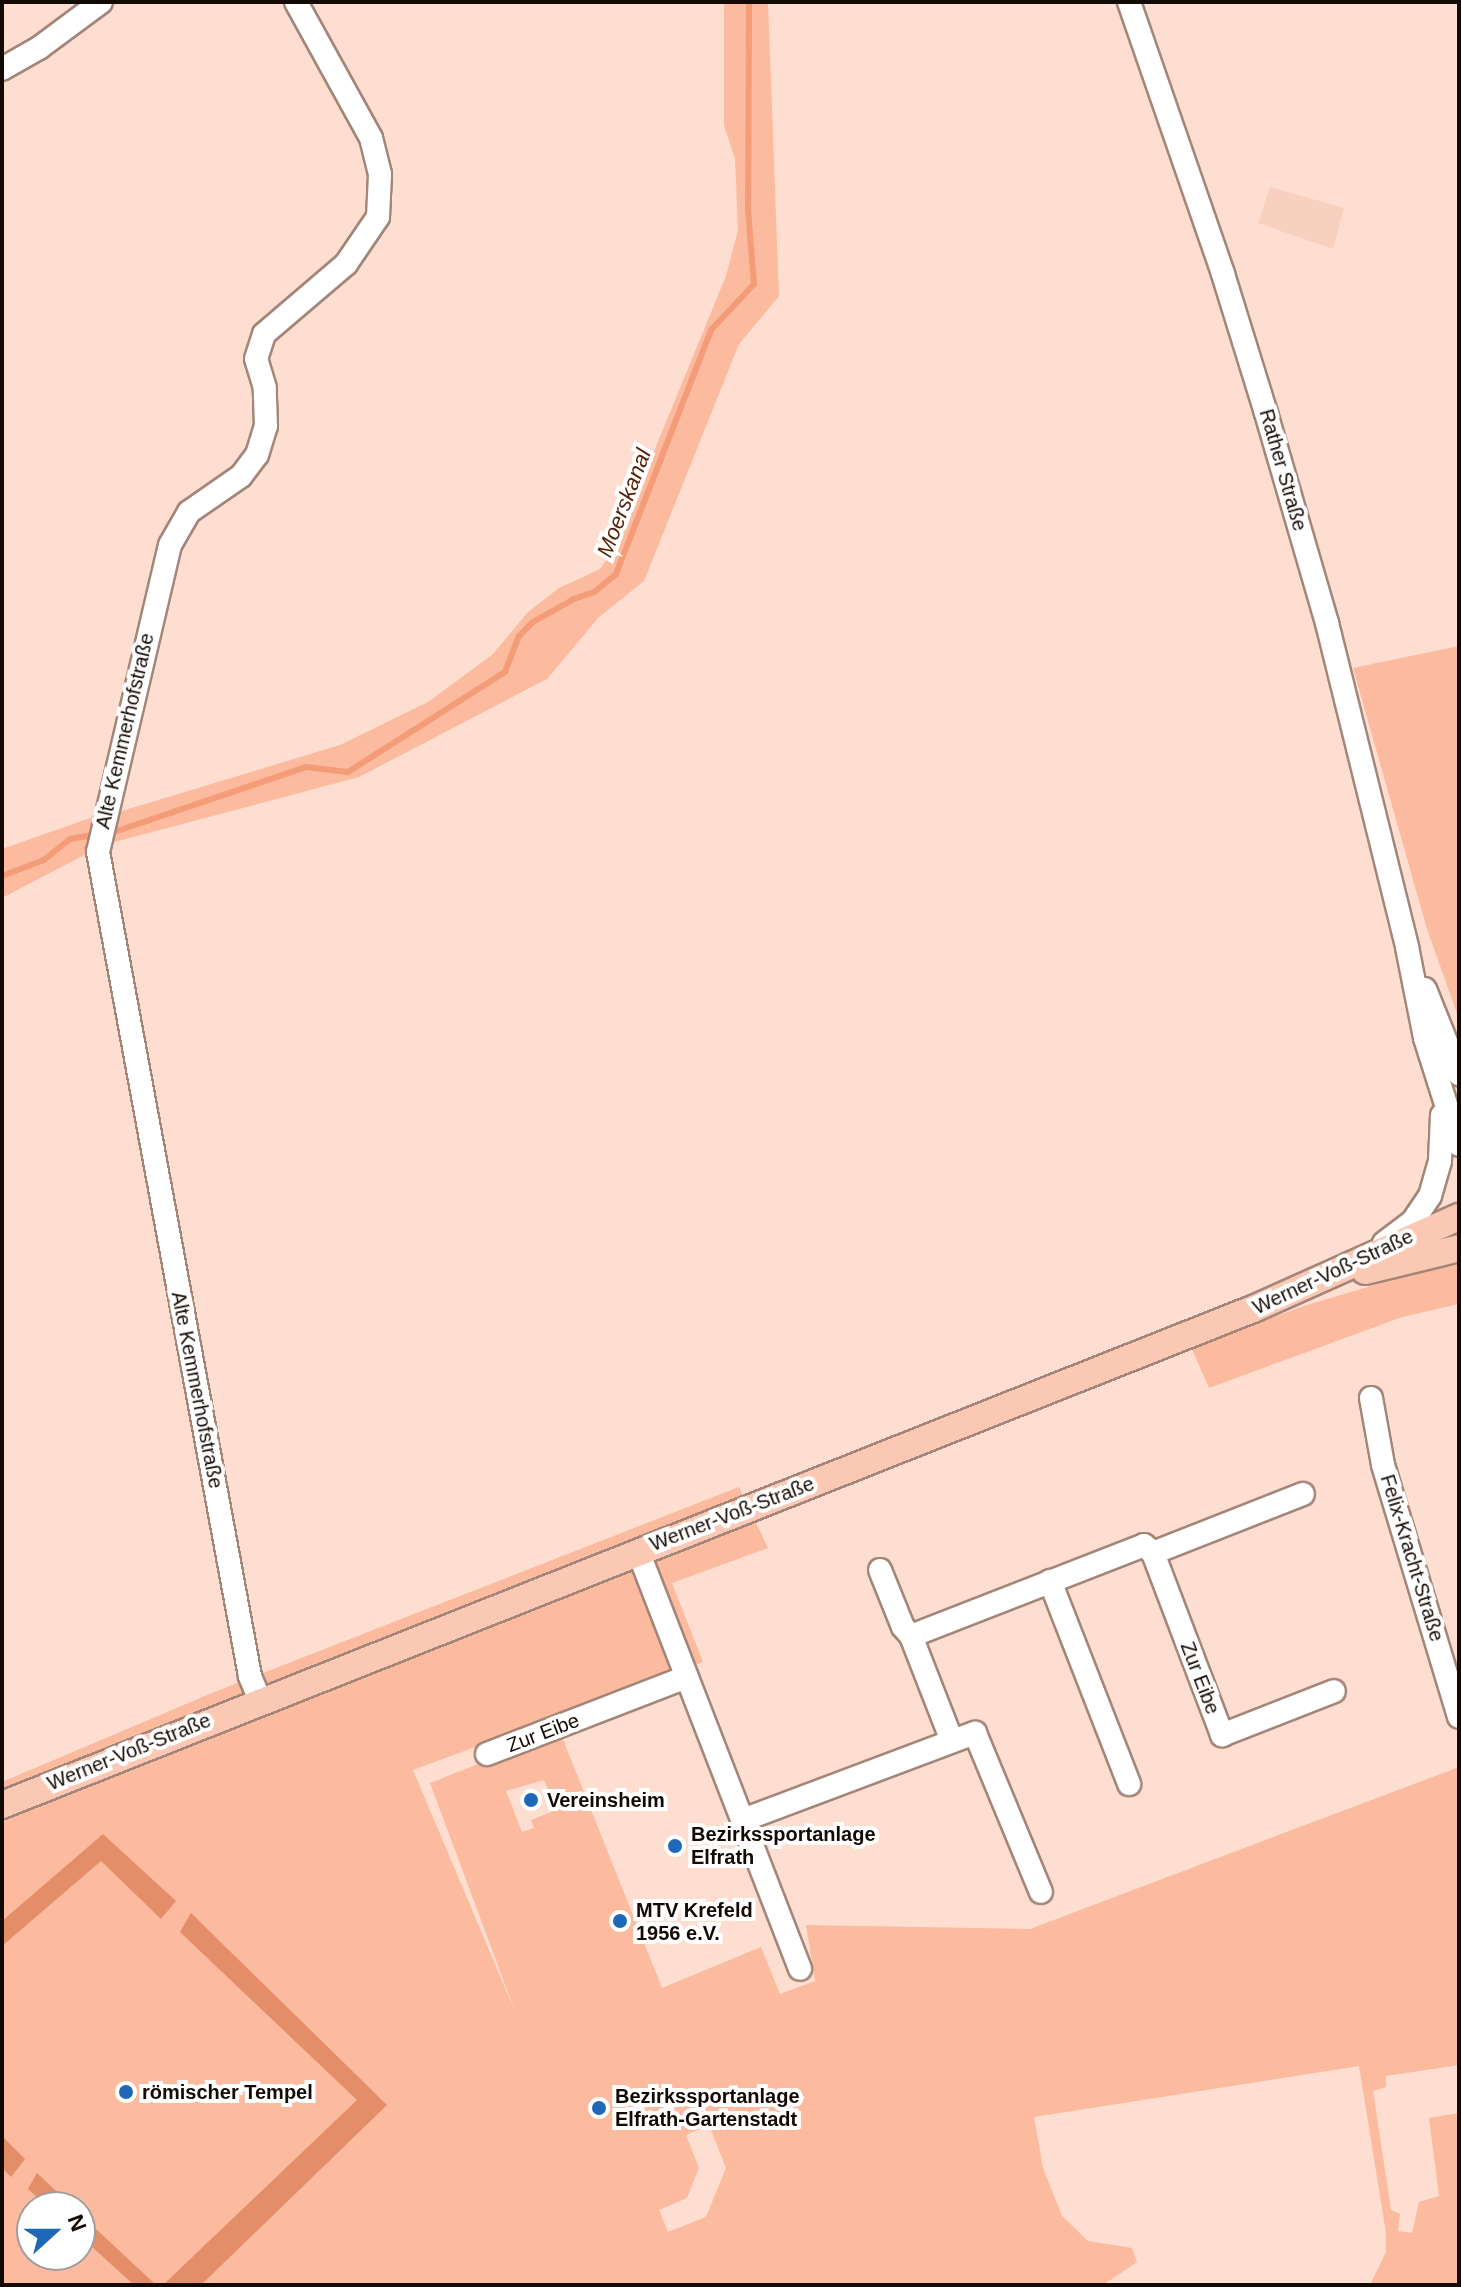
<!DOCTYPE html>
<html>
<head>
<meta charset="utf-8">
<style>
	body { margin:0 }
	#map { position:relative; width:1461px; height:2287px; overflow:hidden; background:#feded1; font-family:Arial,sans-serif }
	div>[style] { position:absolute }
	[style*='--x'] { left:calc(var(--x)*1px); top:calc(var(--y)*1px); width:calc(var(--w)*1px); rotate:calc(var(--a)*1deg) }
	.built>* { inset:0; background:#f7d0bf }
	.green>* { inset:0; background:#fcba9e }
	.forest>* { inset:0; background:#e48e69 }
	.stream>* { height:6px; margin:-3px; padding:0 3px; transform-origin:3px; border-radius:3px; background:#f49c77 }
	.roads { filter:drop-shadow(2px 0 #a38679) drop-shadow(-2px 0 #a38679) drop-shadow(0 2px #a38679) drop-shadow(0 -2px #a38679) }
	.minor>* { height:22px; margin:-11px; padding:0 11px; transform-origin:11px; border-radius:11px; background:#fff }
	.major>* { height:26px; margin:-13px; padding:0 13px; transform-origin:13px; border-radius:13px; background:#fac8b3 }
	.dots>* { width:22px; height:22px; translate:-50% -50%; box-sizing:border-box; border:4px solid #fff; border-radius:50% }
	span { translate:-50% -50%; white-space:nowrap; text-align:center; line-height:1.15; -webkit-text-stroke:8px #fff; paint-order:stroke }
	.street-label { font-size:20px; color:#130905 }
	.poi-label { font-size:20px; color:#130905; font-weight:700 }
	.left { translate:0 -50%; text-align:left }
	.water-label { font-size:22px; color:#551f03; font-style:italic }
	.frame { position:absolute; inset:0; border:4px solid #130905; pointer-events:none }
	.north { position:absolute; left:16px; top:2191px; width:80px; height:80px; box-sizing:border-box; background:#fff; border:2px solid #a19d9b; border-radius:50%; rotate:69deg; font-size:22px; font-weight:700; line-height:32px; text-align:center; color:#130905 }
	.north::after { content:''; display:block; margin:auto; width:28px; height:36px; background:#1f68b8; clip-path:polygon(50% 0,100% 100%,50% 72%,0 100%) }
</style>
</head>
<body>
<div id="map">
	<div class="built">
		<div style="clip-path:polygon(1270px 187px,1344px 208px,1333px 249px,1258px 223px)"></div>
	</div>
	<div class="green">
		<div style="clip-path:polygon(724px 2px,768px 2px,779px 296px,739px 344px,644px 581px,599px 617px,547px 679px,359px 777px,107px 844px,112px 814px,340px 745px,428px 702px,492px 655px,528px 612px,559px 588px,600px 569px,613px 551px,726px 276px,738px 230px,735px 159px,724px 125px)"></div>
		<div style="clip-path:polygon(1459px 646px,1459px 1019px,1427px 929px,1353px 668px)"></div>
		<div style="clip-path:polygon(96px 816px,90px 852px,2px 898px,2px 849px)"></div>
		<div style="clip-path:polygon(1459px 1265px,1459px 1304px,1402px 1317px,1209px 1388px,1191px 1347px,1307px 1305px,1426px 1270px)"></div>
		<div style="clip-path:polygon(evenodd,739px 1487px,768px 1548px,672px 1583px,703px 1662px,413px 1770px,516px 2014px,430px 1783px,560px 1732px,662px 1988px,761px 1947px,780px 1994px,815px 1981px,806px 1925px,1030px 1929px,1459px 1767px,1459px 2065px,1386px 2076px,1386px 2087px,1373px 2091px,1391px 2210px,1400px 2214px,1398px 2231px,1412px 2233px,1419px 2202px,1439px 2196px,1429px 2118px,1459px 2113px,1459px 2285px,1370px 2285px,1386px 2252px,1386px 2233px,1359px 2066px,1034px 2117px,1043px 2168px,1062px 2216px,1088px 2241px,1132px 2248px,1137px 2262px,1103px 2285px,2px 2285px,2px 1782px,212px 1693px,739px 1487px,544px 1780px,556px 1810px,531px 1820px,534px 1828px,522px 1832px,506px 1791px,544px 1780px,739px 1487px,709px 2125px,726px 2168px,706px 2217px,668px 2232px,659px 2210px,687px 2198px,699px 2168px,686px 2135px,709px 2125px,739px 1487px,32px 2207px,80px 2207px,80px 2255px,32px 2255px,32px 2207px)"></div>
	</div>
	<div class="forest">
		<div style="clip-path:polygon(103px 1834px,176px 1901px,161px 1919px,101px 1861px,2px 1946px,2px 1921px)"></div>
		<div style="clip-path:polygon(191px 1913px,387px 2105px,201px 2285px,163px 2285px,357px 2100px,180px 1932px)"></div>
		<div style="clip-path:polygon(2px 2136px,25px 2159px,11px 2177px,2px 2168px)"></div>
		<div style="clip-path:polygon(37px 2173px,73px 2207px,48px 2207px,28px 2189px)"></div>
		<div style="clip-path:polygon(80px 2214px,156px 2285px,134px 2285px,80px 2236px)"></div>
	</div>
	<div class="stream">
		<div style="--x:2;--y:876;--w:45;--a:-20.9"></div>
		<div style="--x:44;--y:860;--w:33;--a:-39"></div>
		<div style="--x:70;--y:839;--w:51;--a:-10.2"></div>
		<div style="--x:120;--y:830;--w:196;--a:-18.7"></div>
		<div style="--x:306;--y:767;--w:42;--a:6.8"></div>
		<div style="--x:348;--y:772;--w:186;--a:-32.5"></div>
		<div style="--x:505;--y:672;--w:39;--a:-69"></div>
		<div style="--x:519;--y:636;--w:20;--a:-45"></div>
		<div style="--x:533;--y:622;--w:47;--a:-29.3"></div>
		<div style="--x:574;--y:599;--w:21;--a:-19"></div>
		<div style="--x:594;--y:592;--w:28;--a:-39"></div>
		<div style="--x:616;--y:574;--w:262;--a:-68.7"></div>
		<div style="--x:711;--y:330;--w:63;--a:-46.9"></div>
		<div style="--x:754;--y:284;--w:74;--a:-94.6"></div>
		<div style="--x:748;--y:210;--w:208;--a:-89.7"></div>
	</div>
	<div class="roads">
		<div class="minor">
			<div style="--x:1129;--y:2;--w:288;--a:70.9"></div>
			<div style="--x:1223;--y:274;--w:145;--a:72.8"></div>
			<div style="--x:1266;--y:413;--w:219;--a:73.8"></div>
			<div style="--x:1327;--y:623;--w:334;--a:76.1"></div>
			<div style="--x:1407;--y:947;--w:93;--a:78.8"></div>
			<div style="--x:1425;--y:1038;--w:112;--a:72.4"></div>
			<div style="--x:2;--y:69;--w:43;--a:-29.6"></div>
			<div style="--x:39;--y:48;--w:77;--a:-36.6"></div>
			<div style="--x:1425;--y:989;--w:92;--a:68.2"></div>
			<div style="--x:1384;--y:1243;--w:36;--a:-37"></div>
			<div style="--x:1413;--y:1221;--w:30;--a:-56"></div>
			<div style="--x:1430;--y:1196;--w:36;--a:-74"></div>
			<div style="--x:1440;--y:1161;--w:46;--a:-87.5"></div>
			<div style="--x:1371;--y:1398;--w:68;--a:79.8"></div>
			<div style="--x:1383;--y:1465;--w:263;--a:73.2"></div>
			<div style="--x:638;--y:1551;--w:448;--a:68.8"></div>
			<div style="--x:1153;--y:1553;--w:161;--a:-21.5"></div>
			<div style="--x:880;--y:1570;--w:61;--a:68"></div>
			<div style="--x:903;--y:1627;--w:12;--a:48"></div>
			<div style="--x:1050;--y:1581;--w:218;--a:68.7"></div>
			<div style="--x:260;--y:1700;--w:26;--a:-113"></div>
			<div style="--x:250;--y:1676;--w:838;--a:-100.45"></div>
			<div style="--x:98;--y:852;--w:315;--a:-76.8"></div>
			<div style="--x:170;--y:545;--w:38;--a:-60"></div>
			<div style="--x:189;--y:512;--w:63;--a:-34.7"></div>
			<div style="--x:241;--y:476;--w:26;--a:-53"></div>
			<div style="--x:257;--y:455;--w:30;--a:-73"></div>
			<div style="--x:266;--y:426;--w:38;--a:-92"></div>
			<div style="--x:265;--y:388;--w:30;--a:-107"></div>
			<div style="--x:256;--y:359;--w:26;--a:-72"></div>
			<div style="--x:264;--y:334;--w:108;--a:-40.5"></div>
			<div style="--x:346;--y:264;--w:57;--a:-55.8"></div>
			<div style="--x:378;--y:217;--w:43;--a:-87.3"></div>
			<div style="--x:380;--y:174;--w:37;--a:-104"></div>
			<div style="--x:371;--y:138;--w:155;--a:-118.9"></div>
			<div style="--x:952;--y:1741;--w:113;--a:-111.3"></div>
			<div style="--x:911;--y:1636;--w:250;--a:-21.3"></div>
			<div style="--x:1144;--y:1545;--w:12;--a:42"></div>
			<div style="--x:1153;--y:1553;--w:195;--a:69.2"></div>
			<div style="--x:1222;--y:1735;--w:120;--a:-21.4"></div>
			<div style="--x:487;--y:1754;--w:214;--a:-21.1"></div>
			<div style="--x:743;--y:1820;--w:248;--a:-20.6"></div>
			<div style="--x:975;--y:1733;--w:172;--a:67.5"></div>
		</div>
		<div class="major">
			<div style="--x:1365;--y:1271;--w:97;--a:-13.7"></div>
			<div style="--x:2;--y:1805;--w:1346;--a:-21.63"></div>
			<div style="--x:1253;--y:1309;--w:226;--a:-24.1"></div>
		</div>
	</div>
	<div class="dots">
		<div style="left:531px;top:1800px;background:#1f68b8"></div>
		<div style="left:675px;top:1846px;background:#1f68b8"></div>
		<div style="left:620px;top:1921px;background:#1f68b8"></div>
		<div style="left:126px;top:2092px;background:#1f68b8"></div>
		<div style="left:599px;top:2108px;background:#1f68b8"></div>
	</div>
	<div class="street-label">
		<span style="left:1283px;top:470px;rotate:74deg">Rather Straße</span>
		<span style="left:125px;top:731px;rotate:-77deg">Alte Kemmerhofstraße</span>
		<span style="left:1333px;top:1272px;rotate:-25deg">Werner-Voß-Straße</span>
		<span style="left:197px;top:1390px;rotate:79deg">Alte Kemmerhofstraße</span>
		<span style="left:732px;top:1514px;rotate:-21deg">Werner-Voß-Straße</span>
		<span style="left:1412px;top:1558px;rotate:73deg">Felix-Kracht-Straße</span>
		<span style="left:1200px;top:1678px;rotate:69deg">Zur Eibe</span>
		<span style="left:543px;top:1733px;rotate:-21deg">Zur Eibe</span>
		<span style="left:129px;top:1752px;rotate:-22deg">Werner-Voß-Straße</span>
	</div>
	<div class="poi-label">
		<span class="left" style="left:547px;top:1800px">Vereinsheim</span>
		<span class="left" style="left:691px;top:1846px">Bezirkssportanlage<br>Elfrath</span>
		<span class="left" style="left:636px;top:1922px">MTV Krefeld<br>1956 e.V.</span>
		<span class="left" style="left:142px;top:2092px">römischer Tempel</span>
		<span class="left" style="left:615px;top:2108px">Bezirkssportanlage<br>Elfrath-Gartenstadt</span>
	</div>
	<div class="water-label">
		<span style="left:624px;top:503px;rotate:-69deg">Moerskanal</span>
	</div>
	<div class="frame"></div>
	<div class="north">N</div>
</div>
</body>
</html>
